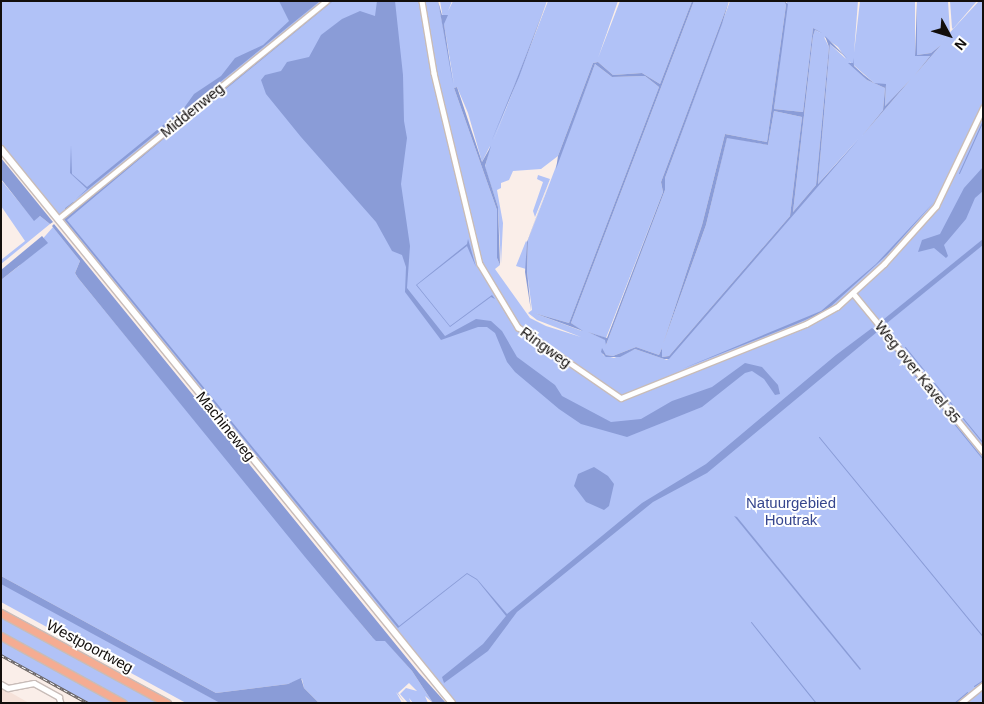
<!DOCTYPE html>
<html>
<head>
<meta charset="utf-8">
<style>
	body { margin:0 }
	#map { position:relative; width:984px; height:704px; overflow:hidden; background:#faeee9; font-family:Arial,sans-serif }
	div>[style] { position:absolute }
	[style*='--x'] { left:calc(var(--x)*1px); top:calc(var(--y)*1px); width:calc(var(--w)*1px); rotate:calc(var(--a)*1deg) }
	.built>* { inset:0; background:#f5e1d9 }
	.green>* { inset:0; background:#b1c2f7 }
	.water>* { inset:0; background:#8a9cd7 }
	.stream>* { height:1px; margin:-0.5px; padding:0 0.5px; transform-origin:0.5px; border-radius:0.5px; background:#8a9cd7 }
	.roads { filter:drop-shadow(1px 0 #c8bcb8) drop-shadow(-1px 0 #c8bcb8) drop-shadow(0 1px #c8bcb8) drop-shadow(0 -1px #c8bcb8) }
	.street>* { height:4.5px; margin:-2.25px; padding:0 2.25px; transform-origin:2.25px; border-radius:2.25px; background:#fff }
	.secondary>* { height:6px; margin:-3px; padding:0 3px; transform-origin:3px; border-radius:3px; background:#fff }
	.primary>* { height:7px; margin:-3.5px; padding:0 3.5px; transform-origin:3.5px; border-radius:3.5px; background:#f5ac92 }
	.rail>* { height:3px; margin-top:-1.5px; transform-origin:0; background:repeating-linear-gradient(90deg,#fff 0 4px,#68615e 0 8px); box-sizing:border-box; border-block:1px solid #68615e }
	span { translate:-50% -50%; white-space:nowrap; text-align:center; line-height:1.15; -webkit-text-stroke:4px #fff; paint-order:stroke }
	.street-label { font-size:15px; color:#120e0c }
	.park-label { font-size:15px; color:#36468e }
	.frame { position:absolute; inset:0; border:2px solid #120e0c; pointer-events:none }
	.north { position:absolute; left:924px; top:10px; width:50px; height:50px; -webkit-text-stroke:4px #fff; paint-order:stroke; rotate:129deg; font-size:14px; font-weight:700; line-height:20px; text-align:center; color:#120e0c }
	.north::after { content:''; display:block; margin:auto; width:18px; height:22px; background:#120e0c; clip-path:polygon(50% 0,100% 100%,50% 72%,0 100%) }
</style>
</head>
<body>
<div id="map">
	<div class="built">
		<div style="clip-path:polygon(1px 687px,29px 703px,75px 702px,75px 703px,1px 703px)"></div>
	</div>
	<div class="green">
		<div style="clip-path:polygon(1px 1px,323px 1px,59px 215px,1px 146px)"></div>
		<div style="clip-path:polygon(evenodd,328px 1px,438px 1px,454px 84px,440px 1px,452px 1px,448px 11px,453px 1px,547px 1px,493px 142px,548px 1px,618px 1px,598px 58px,620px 1px,692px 1px,660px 84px,642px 73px,613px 75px,598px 62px,593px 63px,558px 156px,541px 169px,513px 171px,509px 180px,501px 183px,501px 188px,497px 190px,503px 223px,501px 264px,498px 207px,485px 167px,490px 146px,482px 162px,468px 113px,457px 87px,454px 88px,497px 210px,497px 258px,500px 265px,495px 269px,530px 318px,546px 326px,581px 337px,537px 320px,528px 313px,532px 310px,527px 271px,528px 240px,595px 64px,612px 77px,645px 76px,659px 87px,569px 323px,534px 313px,582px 331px,571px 323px,694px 1px,729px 1px,661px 182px,663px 192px,606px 338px,588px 332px,606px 340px,606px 345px,665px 190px,665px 178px,730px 1px,784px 1px,786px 5px,767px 142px,725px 134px,702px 225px,663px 344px,706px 225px,727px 137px,768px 145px,774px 111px,802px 117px,790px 216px,669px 356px,662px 357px,662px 348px,659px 355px,636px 347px,613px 356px,606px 355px,602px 349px,603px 355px,614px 358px,635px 349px,667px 360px,859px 138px,818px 184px,830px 44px,846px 59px,838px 47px,824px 37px,829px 47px,816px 185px,793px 212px,813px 36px,815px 30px,821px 33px,813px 28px,803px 112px,774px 109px,787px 1px,858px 1px,854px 53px,860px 1px,915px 1px,915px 56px,930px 56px,914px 76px,941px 45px,931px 53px,917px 55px,917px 1px,948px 1px,950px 32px,942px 41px,979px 1px,983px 1px,983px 703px,455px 703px,61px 219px,328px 1px,849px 61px,874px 83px,886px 86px,885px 106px,911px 79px,862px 136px,883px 110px,885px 88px,867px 80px,849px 61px)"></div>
		<div style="clip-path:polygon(950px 1px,977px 1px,953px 29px,952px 28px)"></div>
		<div style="clip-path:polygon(538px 175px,550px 179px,535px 217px,533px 211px,543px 182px,537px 179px)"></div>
		<div style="clip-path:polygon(1px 180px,34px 220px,40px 216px,50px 224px,1px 264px,1px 260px,25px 241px,1px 206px)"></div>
		<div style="clip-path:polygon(53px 227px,80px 261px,75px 273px,78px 278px,372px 637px,385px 640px,412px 671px,433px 703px,425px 696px,428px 703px,413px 703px,409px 698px,411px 703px,408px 703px,400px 694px,406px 688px,417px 691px,409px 683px,398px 693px,405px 703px,396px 692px,402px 703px,319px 703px,304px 688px,302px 679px,288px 684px,216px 693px,1px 576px,1px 280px,19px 266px)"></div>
		<div style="clip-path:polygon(526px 241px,527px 242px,526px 269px,516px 266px)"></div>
		<div style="clip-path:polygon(1px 583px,221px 703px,186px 703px,1px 602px)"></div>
		<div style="clip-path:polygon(1px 616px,161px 703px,129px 703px,1px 633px)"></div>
		<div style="clip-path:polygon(1px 641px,116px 703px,87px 703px,1px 656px)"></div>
	</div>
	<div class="water">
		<div style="clip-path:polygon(279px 1px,320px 1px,76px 199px,87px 189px,70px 173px,71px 145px,72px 174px,87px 187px,184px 108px,194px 94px,221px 76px,235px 58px,263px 45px,289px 21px)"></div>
		<div style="clip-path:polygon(333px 1px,198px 112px,197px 111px,325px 6px)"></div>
		<div style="clip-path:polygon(377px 1px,395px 1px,403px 75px,404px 121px,407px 138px,401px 184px,410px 246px,407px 288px,445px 336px,476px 319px,491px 321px,502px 331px,517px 357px,555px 385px,562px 396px,611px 422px,641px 419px,672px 401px,712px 387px,745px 363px,762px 367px,778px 385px,780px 394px,775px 395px,764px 379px,752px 371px,745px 373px,702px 407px,627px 437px,581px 424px,559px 409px,515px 372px,507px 362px,495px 333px,487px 327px,478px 327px,441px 340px,405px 292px,406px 267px,402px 255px,392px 251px,376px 222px,301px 137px,266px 94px,261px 80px,265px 75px,281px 71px,287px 62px,309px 57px,321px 35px,342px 19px,360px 11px,375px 16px)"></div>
		<div style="clip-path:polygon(438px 1px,442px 15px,448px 15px,444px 24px,453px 84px)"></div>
		<div style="clip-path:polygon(547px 1px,519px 77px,491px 142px,514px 86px)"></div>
		<div style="clip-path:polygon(692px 1px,694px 1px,571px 323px,583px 331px,534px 313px,569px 323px,659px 87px,645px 76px,612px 77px,595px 64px,556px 169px,558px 156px,593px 63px,598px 62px,613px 75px,642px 73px,660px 84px)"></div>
		<div style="clip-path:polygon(729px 1px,722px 24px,665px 178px,665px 190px,606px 345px,605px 340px,588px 332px,607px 338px,663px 192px,661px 182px)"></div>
		<div style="clip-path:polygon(784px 1px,788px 4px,774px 109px,803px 112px,813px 28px,822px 33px,815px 30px,813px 36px,793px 212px,816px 185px,829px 47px,825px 36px,847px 58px,830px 44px,818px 184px,859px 139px,669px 359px,664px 359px,635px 349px,620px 357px,606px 357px,601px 352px,602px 348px,606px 355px,613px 356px,636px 347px,659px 355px,662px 348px,662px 357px,669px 356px,790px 216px,802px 117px,774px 111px,768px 145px,727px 138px,706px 225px,663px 344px,702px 225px,725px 134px,767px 142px,786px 5px)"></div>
		<div style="clip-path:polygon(917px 1px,917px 55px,931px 53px,941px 45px,914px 76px,930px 56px,915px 56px)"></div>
		<div style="clip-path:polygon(853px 58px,854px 66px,864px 75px,874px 83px,886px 84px,885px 106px,911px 79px,862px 136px,883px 110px,885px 88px,867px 80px,848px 63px,853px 63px)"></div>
		<div style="clip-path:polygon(457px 87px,482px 162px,491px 146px,485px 166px,498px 207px,500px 265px,497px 258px,497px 210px,454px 88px)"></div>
		<div style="clip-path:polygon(191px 116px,67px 220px,399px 626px,467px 573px,477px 579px,507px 614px,642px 503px,706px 464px,836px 355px,872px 328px,877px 332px,707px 473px,653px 502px,517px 612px,488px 651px,444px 683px,442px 677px,483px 644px,506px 616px,477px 580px,467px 574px,398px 628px,64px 219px)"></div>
		<div style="clip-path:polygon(1px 158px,53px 222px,50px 224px,40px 216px,34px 221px,1px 179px)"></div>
		<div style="clip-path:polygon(983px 167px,983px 191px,975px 198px,966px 219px,944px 245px,948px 256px,946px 258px,934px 248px,918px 252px,922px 240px,940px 234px,964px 188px)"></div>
		<div style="clip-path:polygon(553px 172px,528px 240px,527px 271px,531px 311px,525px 272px,527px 242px)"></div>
		<div style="clip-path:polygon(935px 201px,887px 255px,829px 308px,819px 314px,796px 324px,682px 369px,821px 311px,876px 264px)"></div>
		<div style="clip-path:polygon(54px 224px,419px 673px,446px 703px,433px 703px,412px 671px,385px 641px,376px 641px,372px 637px,305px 557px,78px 278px,75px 273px,80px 261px,52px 226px)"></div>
		<div style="clip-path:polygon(42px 236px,48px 243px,1px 280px,1px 270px)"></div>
		<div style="clip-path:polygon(468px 239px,476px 267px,467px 246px,417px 285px,450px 326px,492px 295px,495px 299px,491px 297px,450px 327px,416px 285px,467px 244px)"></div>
		<div style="clip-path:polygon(983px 239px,983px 245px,887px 323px,884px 322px,884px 319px)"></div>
		<div style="clip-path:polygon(594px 467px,608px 476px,614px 484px,609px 506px,604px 510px,586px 502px,574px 486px,578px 474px)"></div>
		<div style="clip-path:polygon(734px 516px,737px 517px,861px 669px,860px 670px)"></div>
		<div style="clip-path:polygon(1px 576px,216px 693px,288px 684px,301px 678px,304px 688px,319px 703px,220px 703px,1px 584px)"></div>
	</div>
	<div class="stream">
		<div style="--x:959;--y:173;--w:58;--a:-65.6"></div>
		<div style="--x:65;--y:208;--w:10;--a:-37"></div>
		<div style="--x:887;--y:341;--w:152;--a:50.9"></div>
		<div style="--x:905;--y:347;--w:124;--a:50.9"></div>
		<div style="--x:819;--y:437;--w:259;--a:50.6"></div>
		<div style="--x:751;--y:622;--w:104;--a:51.3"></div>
		<div style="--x:974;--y:686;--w:11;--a:-34"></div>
		<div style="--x:954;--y:703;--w:17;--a:-40"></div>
	</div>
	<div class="roads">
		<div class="street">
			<div style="--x:422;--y:1;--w:73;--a:80.5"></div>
			<div style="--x:434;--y:73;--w:196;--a:76.5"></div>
			<div style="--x:480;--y:264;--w:74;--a:58.9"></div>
			<div style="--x:518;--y:327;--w:125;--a:34.6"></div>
			<div style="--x:621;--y:398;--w:199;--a:-21.8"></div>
			<div style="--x:806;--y:324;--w:35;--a:-29"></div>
			<div style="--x:837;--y:307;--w:64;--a:-42.5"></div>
			<div style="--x:884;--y:264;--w:78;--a:-48.1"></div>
			<div style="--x:936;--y:206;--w:109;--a:-64.4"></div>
			<div style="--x:58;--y:219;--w:345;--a:-39.1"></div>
			<div style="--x:853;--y:293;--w:205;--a:50.6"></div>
			<div style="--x:1;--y:684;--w:8;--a:30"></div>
			<div style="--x:8;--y:688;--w:26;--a:-11"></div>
			<div style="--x:34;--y:683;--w:29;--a:29"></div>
			<div style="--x:59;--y:697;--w:6;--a:72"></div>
			<div style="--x:961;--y:703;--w:28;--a:-39"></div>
		</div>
		<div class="secondary">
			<div style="--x:1;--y:149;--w:714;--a:50.85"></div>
		</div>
		<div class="primary">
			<div style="--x:1;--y:613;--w:189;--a:28.5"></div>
			<div style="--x:1;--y:636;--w:139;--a:28.8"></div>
		</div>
	</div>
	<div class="rail">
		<div style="--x:1;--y:655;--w:99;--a:28.9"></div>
	</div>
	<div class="street-label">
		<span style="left:192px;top:110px;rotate:-39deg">Middenweg</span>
		<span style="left:546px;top:347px;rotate:36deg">Ringweg</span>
		<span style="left:918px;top:372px;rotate:51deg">Weg over Kavel 35</span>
		<span style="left:226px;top:426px;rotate:51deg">Machineweg</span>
		<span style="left:90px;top:646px;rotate:28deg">Westpoortweg</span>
	</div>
	<div class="park-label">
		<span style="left:791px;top:511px">Natuurgebied<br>Houtrak</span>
	</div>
	<div class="frame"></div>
	<div class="north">N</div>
</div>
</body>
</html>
